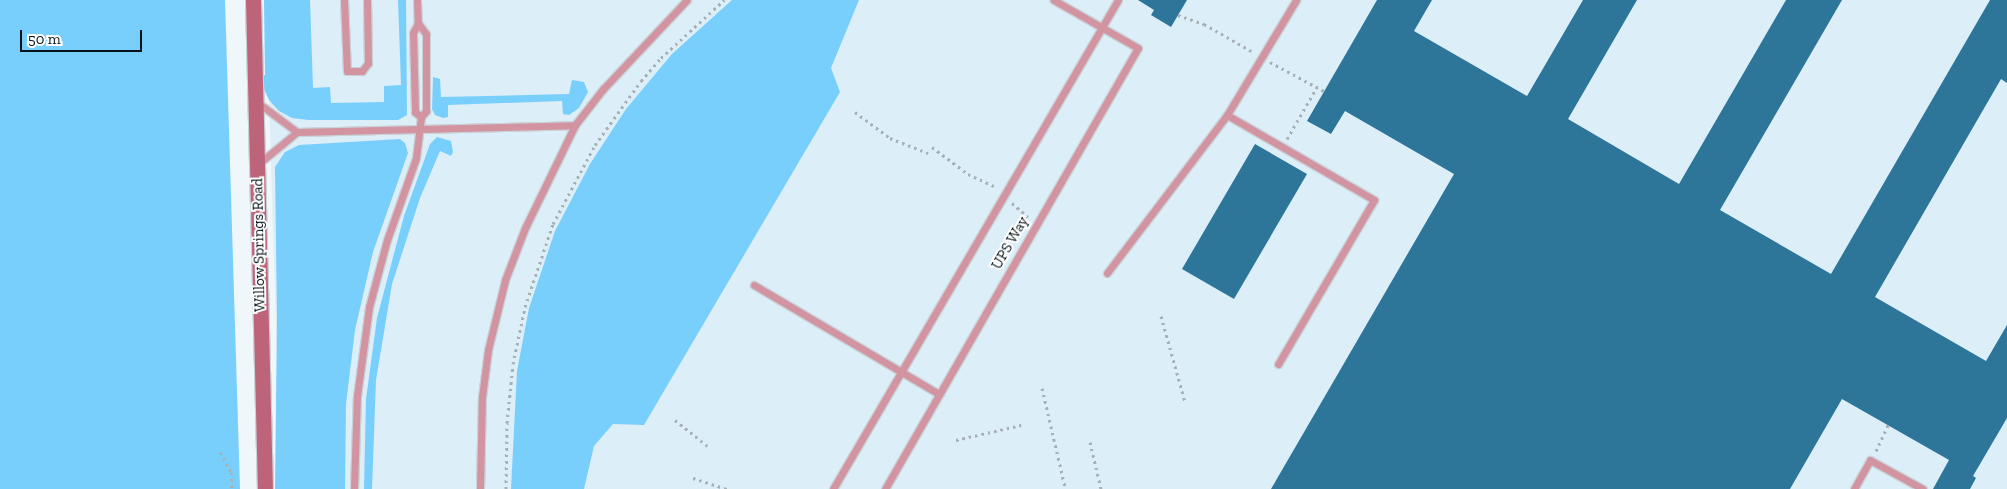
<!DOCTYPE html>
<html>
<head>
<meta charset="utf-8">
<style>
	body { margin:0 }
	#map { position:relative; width:2007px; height:489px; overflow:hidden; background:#eff7fb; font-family:"Zilla Slab",serif }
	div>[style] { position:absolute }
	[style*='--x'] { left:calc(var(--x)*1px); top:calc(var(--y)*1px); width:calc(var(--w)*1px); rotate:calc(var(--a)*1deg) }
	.built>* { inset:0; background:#dceef8 }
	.green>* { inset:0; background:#78cffc }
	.building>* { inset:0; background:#2d7699 }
	.path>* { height:3px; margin-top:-1.5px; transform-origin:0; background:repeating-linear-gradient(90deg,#a6b0b5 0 2.5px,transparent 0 6.5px) }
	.roads { filter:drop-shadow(1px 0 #cad2d7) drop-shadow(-1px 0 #cad2d7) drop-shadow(0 1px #cad2d7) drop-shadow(0 -1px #cad2d7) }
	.lane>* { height:7px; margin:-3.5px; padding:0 3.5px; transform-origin:3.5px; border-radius:3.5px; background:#d394a2 }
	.secondary>* { height:15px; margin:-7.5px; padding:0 7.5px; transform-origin:7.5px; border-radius:7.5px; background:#bd637a }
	span { translate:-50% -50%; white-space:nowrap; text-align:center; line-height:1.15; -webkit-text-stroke:4px #fff; paint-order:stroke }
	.street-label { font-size:15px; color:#051219 }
	.scale { position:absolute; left:20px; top:30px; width:122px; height:22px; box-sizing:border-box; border:2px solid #051219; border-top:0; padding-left:6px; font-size:15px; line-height:18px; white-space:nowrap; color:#051219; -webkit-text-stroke:4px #fff; paint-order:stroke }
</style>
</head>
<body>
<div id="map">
	<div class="built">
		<div style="clip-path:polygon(266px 0,2007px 0,2007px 489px,281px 489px)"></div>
	</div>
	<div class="green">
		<div style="clip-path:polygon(0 0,225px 0,240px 489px,0 489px)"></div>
		<div style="clip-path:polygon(264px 0,310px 0,313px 88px,330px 87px,331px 103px,384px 102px,384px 86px,401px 85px,398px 0,406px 0,407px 115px,398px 120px,309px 120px,292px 118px,279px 111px,269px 100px,262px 85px,261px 76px,265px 75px)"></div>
		<div style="clip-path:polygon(732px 0,859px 0,831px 68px,840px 92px,644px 425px,613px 424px,594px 446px,584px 489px,511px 489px,517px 371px,529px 308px,555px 231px,590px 164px,626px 109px,672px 54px)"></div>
		<div style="clip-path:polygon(433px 77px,440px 79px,441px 97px,569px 94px,572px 80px,584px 82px,588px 92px,579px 108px,569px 115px,563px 114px,562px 101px,448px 105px,448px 117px,443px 118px,435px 115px,432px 109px)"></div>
		<div style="clip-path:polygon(437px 137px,451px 141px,453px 152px,451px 156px,440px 151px,420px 198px,392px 284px,376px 380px,372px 489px,364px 489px,366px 399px,377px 318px,404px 216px,430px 144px)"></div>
		<div style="clip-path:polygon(400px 139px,405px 143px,408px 153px,373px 252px,355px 330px,346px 404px,345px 489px,275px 489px,277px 318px,275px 167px,285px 152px,299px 145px)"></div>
	</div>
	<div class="building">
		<div style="clip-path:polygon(1138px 0,1187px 0,1171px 27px,1151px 15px,1154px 10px)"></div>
		<div style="clip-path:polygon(1377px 0,1432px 0,1414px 31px,1527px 96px,1583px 0,1637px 0,1568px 119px,1679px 184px,1786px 0,1842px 0,1720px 210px,1831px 274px,1990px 0,2007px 0,2007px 83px,2001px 79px,1875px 297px,1986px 361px,2007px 325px,2007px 418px,1973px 476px,1976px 478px,1970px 489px,1933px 489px,1949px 460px,1842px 399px,1790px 489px,1271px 489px,1454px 174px,1345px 111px,1331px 134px,1307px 121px)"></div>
		<div style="clip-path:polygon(1255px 144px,1307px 174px,1234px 299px,1182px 269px)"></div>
	</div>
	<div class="path">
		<div style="--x:1178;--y:15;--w:28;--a:19"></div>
		<div style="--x:1204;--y:24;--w:56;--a:29.7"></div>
		<div style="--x:1270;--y:62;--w:61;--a:28.2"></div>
		<div style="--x:855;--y:112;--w:44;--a:36.6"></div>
		<div style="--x:890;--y:138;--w:41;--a:21.5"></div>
		<div style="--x:1287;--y:139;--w:60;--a:-60"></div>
		<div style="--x:932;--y:147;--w:45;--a:36.9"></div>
		<div style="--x:968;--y:174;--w:31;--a:25"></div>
		<div style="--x:1012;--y:203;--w:21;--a:41"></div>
		<div style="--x:1161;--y:316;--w:89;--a:74.4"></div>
		<div style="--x:1042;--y:388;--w:102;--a:76.9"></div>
		<div style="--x:675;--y:420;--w:45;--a:38.7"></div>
		<div style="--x:956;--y:440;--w:67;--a:-13"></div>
		<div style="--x:1090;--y:442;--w:48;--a:76.8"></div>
		<div style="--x:1876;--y:451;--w:29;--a:-65"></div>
		<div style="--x:220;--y:452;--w:23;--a:61"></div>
		<div style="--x:231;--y:472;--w:17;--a:87"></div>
		<div style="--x:693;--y:478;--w:36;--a:18"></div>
		<div style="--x:506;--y:489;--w:66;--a:-89.1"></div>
		<div style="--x:507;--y:423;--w:59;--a:-84.2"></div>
		<div style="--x:513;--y:364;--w:58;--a:-78.1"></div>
		<div style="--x:525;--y:307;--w:88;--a:-71.4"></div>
		<div style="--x:553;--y:224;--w:89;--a:-62"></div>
		<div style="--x:595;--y:145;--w:79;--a:-54.3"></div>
		<div style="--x:641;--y:81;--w:30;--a:-49"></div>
		<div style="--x:661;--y:58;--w:86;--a:-42.6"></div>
	</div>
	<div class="roads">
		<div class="lane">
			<div style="--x:344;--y:0;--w:71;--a:87.6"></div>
			<div style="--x:347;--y:71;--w:15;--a:0"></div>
			<div style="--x:362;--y:71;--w:10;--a:-53"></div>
			<div style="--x:368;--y:63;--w:63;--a:-90.9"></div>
			<div style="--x:417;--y:0;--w:23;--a:88"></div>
			<div style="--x:418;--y:23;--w:11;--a:117"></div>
			<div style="--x:413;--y:33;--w:79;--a:88.5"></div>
			<div style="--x:415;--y:112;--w:8;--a:40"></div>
			<div style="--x:257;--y:102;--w:50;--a:36.9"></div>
			<div style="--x:297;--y:132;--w:278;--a:-1.4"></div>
			<div style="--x:1227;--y:115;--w:170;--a:30"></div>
			<div style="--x:1374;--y:200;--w:190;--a:120.3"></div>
			<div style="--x:257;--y:165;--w:52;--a:-39.5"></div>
			<div style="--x:1107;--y:273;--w:198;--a:-52.8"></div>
			<div style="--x:1227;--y:115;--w:134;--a:-59"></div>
			<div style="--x:754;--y:285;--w:215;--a:30.5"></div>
			<div style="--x:354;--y:489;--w:93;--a:-88.2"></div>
			<div style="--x:357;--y:396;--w:90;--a:-82.3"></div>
			<div style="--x:369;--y:307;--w:69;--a:-75"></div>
			<div style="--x:387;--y:240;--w:87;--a:-70.5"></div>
			<div style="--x:416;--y:158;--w:41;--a:-83"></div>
			<div style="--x:421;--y:117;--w:8;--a:-50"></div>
			<div style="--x:426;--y:111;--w:77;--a:-90"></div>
			<div style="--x:426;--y:34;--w:14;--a:-126"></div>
			<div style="--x:480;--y:489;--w:92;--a:-88.8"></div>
			<div style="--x:482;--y:397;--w:47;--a:-82.7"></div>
			<div style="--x:488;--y:350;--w:72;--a:-76.3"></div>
			<div style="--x:505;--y:280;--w:56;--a:-69"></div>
			<div style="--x:525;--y:228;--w:114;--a:-64.1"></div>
			<div style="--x:575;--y:125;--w:46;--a:-52.1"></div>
			<div style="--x:603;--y:89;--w:122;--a:-46.7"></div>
			<div style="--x:833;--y:489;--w:566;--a:-59.77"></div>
			<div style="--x:885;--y:489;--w:508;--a:-60.16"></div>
			<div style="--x:1138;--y:48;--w:97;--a:-150.3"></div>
			<div style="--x:1854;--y:489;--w:33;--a:-61"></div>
			<div style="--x:1870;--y:460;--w:60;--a:28.7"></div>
		</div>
		<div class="secondary">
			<div style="--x:253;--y:0;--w:489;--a:88.6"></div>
		</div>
	</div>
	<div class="street-label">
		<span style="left:1010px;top:243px;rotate:-60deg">UPS Way</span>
		<span style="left:259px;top:245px;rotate:-91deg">Willow Springs Road</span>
	</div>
	<div class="scale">50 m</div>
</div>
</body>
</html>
